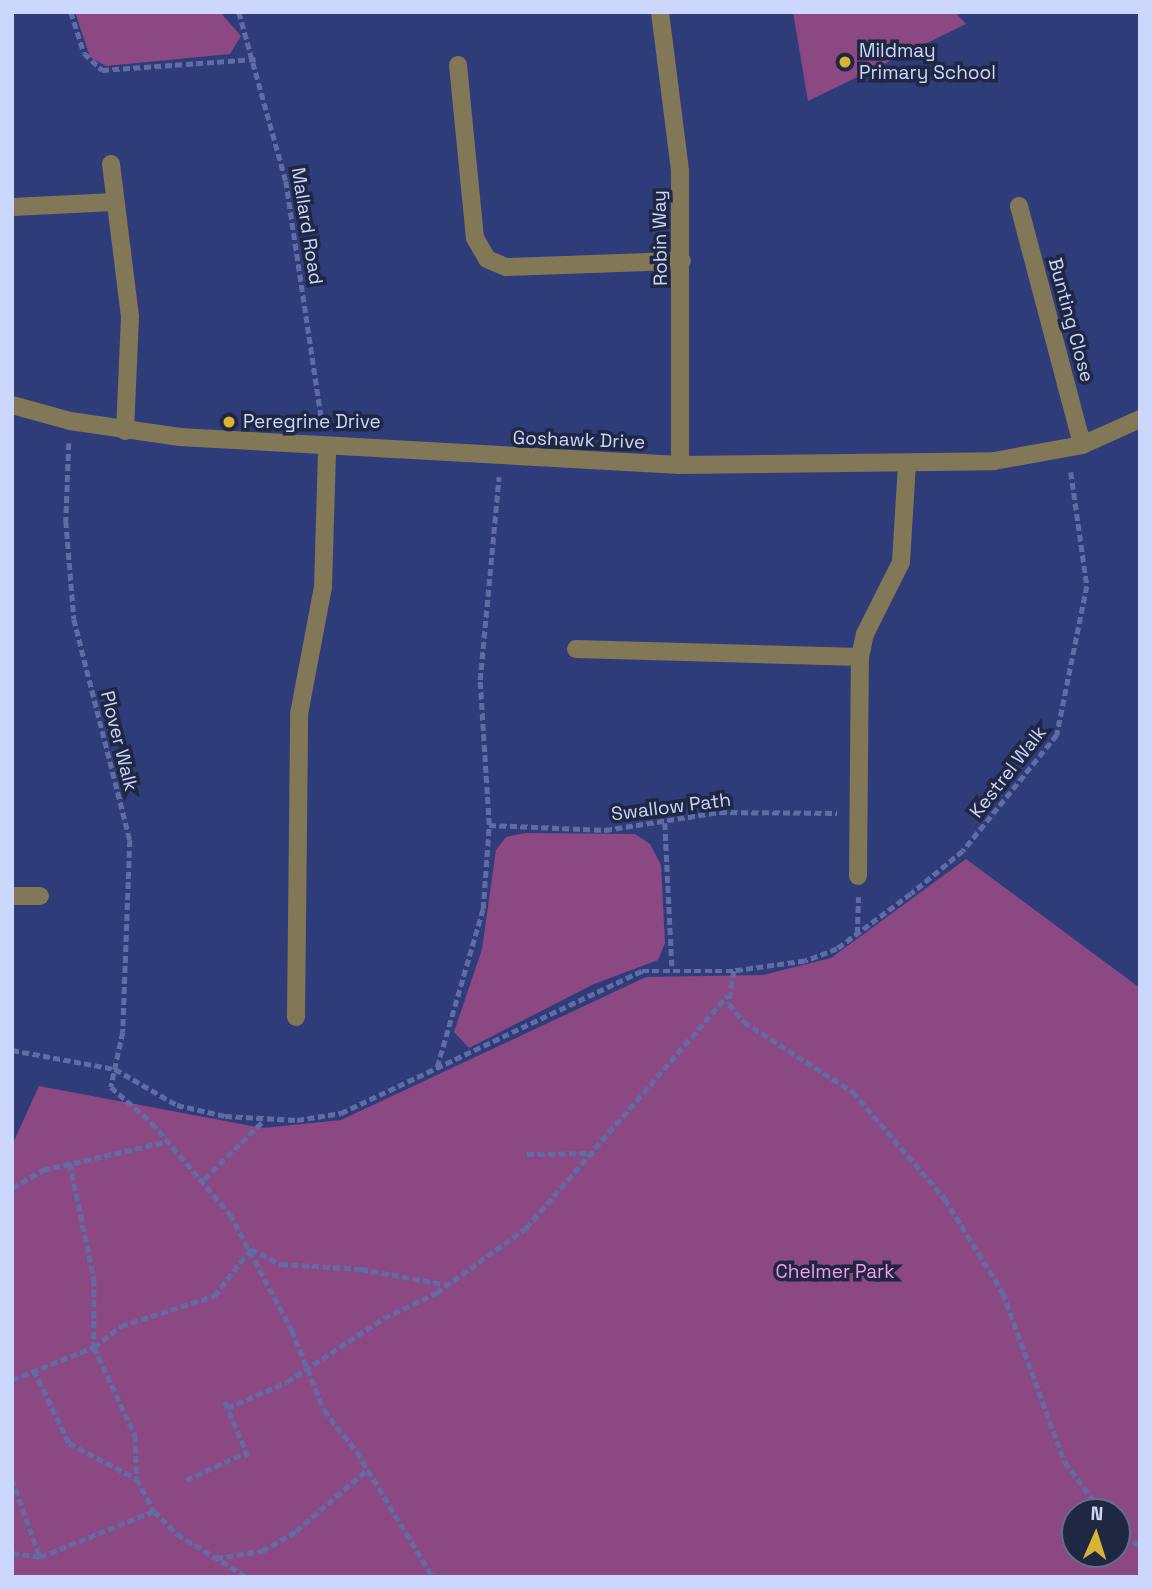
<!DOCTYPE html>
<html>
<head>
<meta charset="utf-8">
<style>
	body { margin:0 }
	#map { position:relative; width:1152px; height:1589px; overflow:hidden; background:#2f3c7a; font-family:"Space Grotesk",sans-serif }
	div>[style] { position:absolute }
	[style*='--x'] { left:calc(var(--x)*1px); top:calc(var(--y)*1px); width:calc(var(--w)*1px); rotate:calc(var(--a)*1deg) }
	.green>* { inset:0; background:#8b4883 }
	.path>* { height:4.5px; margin-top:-2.25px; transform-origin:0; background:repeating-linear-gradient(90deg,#606ca3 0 7px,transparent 0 10.5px) }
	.minor>* { height:18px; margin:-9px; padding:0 9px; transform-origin:9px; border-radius:9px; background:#827757 }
	.dots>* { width:19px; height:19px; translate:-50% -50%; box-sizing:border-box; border:4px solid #202743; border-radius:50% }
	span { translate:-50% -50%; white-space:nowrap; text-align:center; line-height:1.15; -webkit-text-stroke:7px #202743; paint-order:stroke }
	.poi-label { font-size:19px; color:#ccd7fd }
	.left { translate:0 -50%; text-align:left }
	.street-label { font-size:19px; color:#ccd7fd }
	.park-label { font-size:19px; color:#fa9bee }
	.frame { position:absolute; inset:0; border:14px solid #ccd7fd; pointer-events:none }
	.north { position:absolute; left:1061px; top:1498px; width:70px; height:70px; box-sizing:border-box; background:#202743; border:2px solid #656d8d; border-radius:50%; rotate:3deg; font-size:19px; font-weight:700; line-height:28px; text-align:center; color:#ccd7fd }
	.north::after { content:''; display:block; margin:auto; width:24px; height:32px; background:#d9b334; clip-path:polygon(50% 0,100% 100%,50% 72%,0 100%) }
</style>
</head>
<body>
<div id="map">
	<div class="green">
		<div style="clip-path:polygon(75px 12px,220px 12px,241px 36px,230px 54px,106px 66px,90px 57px)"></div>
		<div style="clip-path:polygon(793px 12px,955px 12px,966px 24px,808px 101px)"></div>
		<div style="clip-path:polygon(525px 833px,635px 834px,650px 844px,661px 865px,665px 943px,658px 960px,594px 984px,469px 1048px,454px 1032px,482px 949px,496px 850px,506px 837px)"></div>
		<div style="clip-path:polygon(evenodd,966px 859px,1140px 988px,1140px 1577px,12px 1577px,12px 1145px,39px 1086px,263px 1128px,341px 1120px,646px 977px,763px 975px,831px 958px,966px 859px,1075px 1512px,1117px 1512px,1117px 1554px,1075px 1554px,1075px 1512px)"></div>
	</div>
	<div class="path">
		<div style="--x:71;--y:12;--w:43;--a:72.4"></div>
		<div style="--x:84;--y:53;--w:25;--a:43"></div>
		<div style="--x:102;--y:70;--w:154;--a:-4.1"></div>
		<div style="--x:239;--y:12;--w:175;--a:74.5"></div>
		<div style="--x:286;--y:181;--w:243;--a:81.5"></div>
		<div style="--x:69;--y:443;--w:78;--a:92.2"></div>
		<div style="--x:66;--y:521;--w:98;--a:85.3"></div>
		<div style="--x:74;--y:619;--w:228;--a:75.8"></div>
		<div style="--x:130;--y:840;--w:192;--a:92.1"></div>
		<div style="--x:123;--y:1032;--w:56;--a:102.3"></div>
		<div style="--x:111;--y:1087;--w:55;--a:41.3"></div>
		<div style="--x:152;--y:1123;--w:120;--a:49.4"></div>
		<div style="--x:230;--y:1214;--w:132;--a:61.9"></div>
		<div style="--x:292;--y:1330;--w:86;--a:68.2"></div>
		<div style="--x:324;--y:1410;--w:53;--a:51.8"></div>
		<div style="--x:357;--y:1452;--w:146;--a:58.7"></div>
		<div style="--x:1071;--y:472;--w:115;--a:82"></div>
		<div style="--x:1087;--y:586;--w:152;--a:101.4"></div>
		<div style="--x:1057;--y:735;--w:149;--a:129"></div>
		<div style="--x:963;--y:851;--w:67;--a:140.4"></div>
		<div style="--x:911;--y:894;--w:92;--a:143.4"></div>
		<div style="--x:837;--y:949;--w:34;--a:159"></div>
		<div style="--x:805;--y:961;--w:72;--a:172"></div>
		<div style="--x:734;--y:971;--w:33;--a:99"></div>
		<div style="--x:729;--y:1004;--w:23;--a:50"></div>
		<div style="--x:744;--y:1022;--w:130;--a:32.7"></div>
		<div style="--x:853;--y:1092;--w:141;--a:49.3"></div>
		<div style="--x:945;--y:1199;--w:110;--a:58.3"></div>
		<div style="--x:1003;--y:1293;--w:180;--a:69.9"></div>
		<div style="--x:1065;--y:1462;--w:62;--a:53.5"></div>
		<div style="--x:665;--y:823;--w:143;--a:87.2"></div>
		<div style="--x:489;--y:825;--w:116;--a:2.5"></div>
		<div style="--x:605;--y:830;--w:116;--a:-8.9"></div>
		<div style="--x:720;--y:812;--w:117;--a:0.5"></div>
		<div style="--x:857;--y:934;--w:37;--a:-88"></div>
		<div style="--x:12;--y:1050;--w:105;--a:10.5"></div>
		<div style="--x:115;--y:1069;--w:72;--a:30.1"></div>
		<div style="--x:177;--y:1105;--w:49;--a:12.9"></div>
		<div style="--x:225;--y:1116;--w:72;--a:3.2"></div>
		<div style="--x:297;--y:1120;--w:45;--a:-9"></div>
		<div style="--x:341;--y:1113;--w:333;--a:-25.3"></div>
		<div style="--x:642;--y:971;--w:92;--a:0"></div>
		<div style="--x:437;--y:1067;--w:165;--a:-73.8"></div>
		<div style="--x:483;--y:909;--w:84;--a:-85.9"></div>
		<div style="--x:489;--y:825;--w:145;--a:-93.6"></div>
		<div style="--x:480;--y:680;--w:204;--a:-84.7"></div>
		<div style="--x:527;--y:1154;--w:67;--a:-0.9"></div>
		<div style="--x:70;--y:1163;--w:118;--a:78.3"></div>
		<div style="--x:94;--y:1279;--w:68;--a:90"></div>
		<div style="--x:94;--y:1347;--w:97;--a:65"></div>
		<div style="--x:135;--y:1435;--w:44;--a:87.4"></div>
		<div style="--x:137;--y:1479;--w:36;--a:62"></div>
		<div style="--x:154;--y:1511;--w:33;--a:45"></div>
		<div style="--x:177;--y:1534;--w:82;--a:31.6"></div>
		<div style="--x:204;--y:1179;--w:83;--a:-44.5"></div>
		<div style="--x:12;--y:1188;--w:36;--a:-30"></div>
		<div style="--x:43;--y:1170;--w:129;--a:-13"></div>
		<div style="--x:34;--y:1370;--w:81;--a:64.4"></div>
		<div style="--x:69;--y:1443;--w:77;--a:27.9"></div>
		<div style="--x:12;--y:1380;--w:88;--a:-21.9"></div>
		<div style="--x:94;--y:1347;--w:34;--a:-38"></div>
		<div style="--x:121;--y:1326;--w:98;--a:-17.9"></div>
		<div style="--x:214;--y:1296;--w:60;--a:-51.8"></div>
		<div style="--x:251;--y:1249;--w:34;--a:27"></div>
		<div style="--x:281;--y:1264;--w:80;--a:3.6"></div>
		<div style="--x:361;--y:1269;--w:88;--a:10.4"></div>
		<div style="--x:225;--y:1402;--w:61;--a:66.8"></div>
		<div style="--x:227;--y:1408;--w:65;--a:-23.4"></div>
		<div style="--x:287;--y:1382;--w:116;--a:-33.4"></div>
		<div style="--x:384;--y:1318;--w:58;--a:-25.7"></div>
		<div style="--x:436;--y:1293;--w:111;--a:-35.8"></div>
		<div style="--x:526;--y:1228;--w:308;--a:-49.1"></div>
		<div style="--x:12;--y:1479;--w:83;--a:70.3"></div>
		<div style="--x:186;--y:1480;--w:67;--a:-24.7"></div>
		<div style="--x:1117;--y:1528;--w:29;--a:38"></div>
		<div style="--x:12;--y:1553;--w:28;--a:8"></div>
		<div style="--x:40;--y:1557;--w:123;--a:-22"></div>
		<div style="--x:216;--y:1558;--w:47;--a:-8.7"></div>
		<div style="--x:262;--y:1551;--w:39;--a:-30"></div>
		<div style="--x:296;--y:1531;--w:95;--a:-40.7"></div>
	</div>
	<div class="minor">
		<div style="--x:660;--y:12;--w:160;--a:82.8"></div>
		<div style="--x:680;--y:171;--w:294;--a:90"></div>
		<div style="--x:458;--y:65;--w:174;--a:84.4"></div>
		<div style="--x:475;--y:238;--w:24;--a:60"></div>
		<div style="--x:487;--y:259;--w:21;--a:23"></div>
		<div style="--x:506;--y:267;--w:176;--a:-2"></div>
		<div style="--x:111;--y:164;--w:154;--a:82.9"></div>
		<div style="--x:130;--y:317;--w:114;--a:92.5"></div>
		<div style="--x:1019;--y:206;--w:247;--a:75.2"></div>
		<div style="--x:12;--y:207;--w:102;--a:-2.8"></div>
		<div style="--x:12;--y:405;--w:60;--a:15.4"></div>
		<div style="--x:70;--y:421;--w:111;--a:8.3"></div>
		<div style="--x:180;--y:437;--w:501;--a:3.21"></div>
		<div style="--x:680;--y:465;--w:314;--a:-0.7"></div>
		<div style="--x:994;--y:461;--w:89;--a:-10.3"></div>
		<div style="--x:1082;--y:445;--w:64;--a:-24.1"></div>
		<div style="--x:576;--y:649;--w:284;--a:1.6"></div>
		<div style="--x:858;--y:876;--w:219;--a:-89.5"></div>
		<div style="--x:860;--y:657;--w:24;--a:-78"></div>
		<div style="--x:865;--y:634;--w:80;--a:-63.4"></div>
		<div style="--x:901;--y:562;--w:97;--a:-86.5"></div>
		<div style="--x:12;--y:896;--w:28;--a:0"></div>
		<div style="--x:296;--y:1017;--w:303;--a:-89.4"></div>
		<div style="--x:299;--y:714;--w:129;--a:-79.3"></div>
		<div style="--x:323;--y:587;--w:137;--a:-88.3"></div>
	</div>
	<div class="dots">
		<div style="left:845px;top:62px;background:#d9b334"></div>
		<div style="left:229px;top:422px;background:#d9b334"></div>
	</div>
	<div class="poi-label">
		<span class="left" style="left:859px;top:62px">Mildmay<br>Primary School</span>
		<span class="left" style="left:243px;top:422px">Peregrine Drive</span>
	</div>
	<div class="street-label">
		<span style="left:307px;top:226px;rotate:81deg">Mallard Road</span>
		<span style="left:660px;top:238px;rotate:-91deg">Robin Way</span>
		<span style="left:1071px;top:320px;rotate:75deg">Bunting Close</span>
		<span style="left:579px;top:440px;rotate:2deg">Goshawk Drive</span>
		<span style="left:119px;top:741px;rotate:76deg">Plover Walk</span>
		<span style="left:1008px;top:772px;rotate:-52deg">Kestrel Walk</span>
		<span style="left:671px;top:807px;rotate:-7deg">Swallow Path</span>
	</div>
	<div class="park-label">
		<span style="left:835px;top:1272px">Chelmer Park</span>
	</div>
	<div class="frame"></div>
	<div class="north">N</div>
</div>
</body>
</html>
